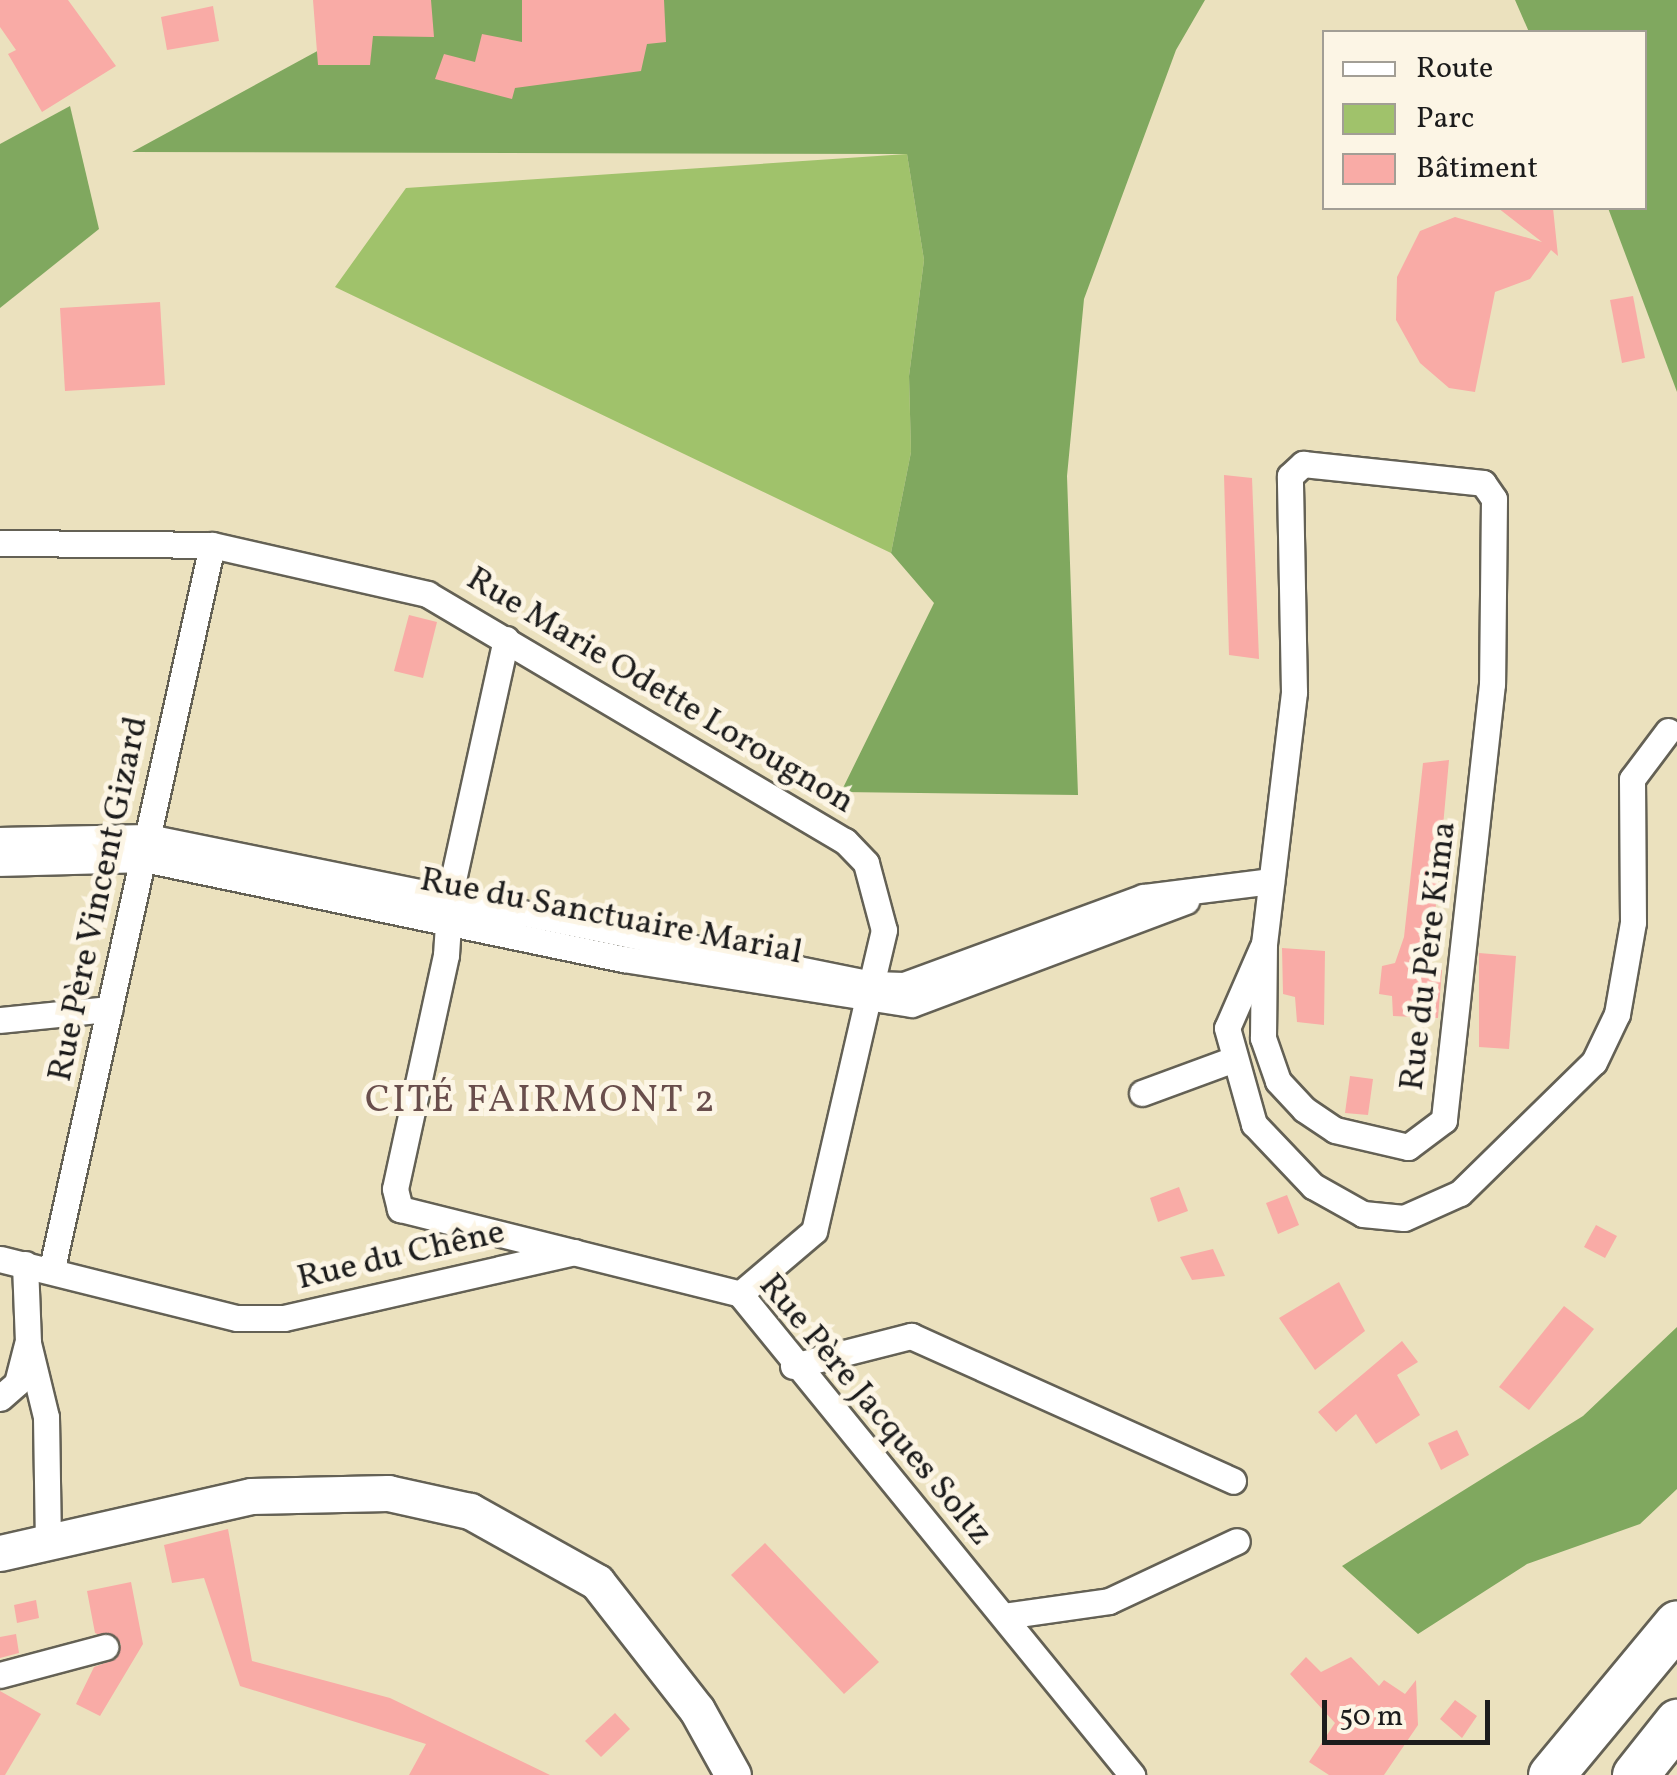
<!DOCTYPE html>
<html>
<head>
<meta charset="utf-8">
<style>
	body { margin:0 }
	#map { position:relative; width:1677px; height:1775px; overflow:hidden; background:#ebe1be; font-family:Vollkorn,serif }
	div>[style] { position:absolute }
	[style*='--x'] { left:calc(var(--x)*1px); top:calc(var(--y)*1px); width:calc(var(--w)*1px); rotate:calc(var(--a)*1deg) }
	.green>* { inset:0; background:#a0c26b }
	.forest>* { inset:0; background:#80a85f }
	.building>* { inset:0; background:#f9aba6 }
	.roads { filter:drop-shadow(2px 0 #646155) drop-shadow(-2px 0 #646155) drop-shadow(0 2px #646155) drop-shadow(0 -2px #646155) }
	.street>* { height:25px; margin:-12.5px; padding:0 12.5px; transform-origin:12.5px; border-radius:12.5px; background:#fff }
	.secondary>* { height:35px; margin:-17.5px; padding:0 17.5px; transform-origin:17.5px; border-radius:17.5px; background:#fff }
	.highway>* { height:45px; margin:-22.5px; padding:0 22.5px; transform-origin:22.5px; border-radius:22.5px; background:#fff }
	span { translate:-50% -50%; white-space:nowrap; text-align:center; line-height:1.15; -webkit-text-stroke:10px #fcf5e5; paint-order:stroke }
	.street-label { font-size:35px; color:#1c1c1c }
	.neighbourhood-label { font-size:38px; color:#694e4c; letter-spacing:2.5px }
	.legend { position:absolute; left:1322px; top:30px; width:325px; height:180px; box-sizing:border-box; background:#fcf5e5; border:2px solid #a29e95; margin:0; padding:12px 18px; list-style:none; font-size:30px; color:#1c1c1c }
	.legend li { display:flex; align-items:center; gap:20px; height:50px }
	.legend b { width:50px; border:2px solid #a29e95 }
	.scale { position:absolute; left:1322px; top:1700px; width:168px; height:45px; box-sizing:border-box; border:5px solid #1c1c1c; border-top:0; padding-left:12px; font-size:30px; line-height:35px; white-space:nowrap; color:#1c1c1c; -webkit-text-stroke:8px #fcf5e5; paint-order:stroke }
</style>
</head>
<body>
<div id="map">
	<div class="green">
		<div style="clip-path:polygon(907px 154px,924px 260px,909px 376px,911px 452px,891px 553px,335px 287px,406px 188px)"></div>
	</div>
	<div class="forest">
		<div style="clip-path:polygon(411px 0,1205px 0,1176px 50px,1084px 299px,1067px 476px,1078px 795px,841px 792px,934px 603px,891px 553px,911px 452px,909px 376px,924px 260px,907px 154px,132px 152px)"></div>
		<div style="clip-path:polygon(1515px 0,1677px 0,1677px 392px,1608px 208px,1644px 208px,1644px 32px,1529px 32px)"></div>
		<div style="clip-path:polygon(70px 106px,99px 229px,0 308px,0 144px)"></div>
		<div style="clip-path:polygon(1677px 1327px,1677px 1489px,1640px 1524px,1527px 1564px,1418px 1634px,1342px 1566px,1583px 1416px)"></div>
	</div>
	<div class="building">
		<div style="clip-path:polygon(0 0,68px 0,116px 66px,42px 112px,8px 54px,16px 50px,0 27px)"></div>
		<div style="clip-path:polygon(313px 0,431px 0,434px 37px,373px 36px,370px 65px,318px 65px)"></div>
		<div style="clip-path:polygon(522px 0,664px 0,666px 42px,647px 44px,641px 71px,515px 88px,512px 99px,435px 79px,444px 54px,475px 62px,482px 34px,522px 42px)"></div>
		<div style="clip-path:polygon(213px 6px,219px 41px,167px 50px,161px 17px)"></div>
		<div style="clip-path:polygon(1498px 208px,1553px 208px,1558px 256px,1551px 250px,1530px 279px,1495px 292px,1475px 392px,1449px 388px,1420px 363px,1396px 320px,1397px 277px,1420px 231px,1455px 217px,1542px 242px)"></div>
		<div style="clip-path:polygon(1633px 296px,1645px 358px,1622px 363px,1610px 300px)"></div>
		<div style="clip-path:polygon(160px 302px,165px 385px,65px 391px,60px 308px)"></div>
		<div style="clip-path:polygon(1224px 475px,1252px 478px,1259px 659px,1229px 655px)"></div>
		<div style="clip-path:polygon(409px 615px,437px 622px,423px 678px,394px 671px)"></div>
		<div style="clip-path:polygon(1449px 760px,1434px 926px,1422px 926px,1423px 965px,1442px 970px,1438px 1018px,1393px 1016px,1392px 996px,1379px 994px,1382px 966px,1395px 963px,1404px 937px,1423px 763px)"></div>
		<div style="clip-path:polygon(1282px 948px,1325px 951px,1324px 1025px,1297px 1022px,1295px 997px,1283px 994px)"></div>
		<div style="clip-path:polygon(1479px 953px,1516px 956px,1509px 1049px,1479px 1047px)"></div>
		<div style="clip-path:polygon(1350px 1076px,1373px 1079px,1368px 1115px,1345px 1113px)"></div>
		<div style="clip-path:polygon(1179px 1187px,1188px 1211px,1158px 1222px,1150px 1198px)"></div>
		<div style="clip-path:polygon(1287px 1195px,1299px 1225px,1278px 1234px,1266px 1203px)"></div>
		<div style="clip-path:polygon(1596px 1225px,1617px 1236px,1605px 1258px,1584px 1247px)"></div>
		<div style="clip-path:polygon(1213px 1249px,1225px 1276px,1192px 1280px,1180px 1257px)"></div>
		<div style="clip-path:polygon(1339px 1282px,1365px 1331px,1315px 1370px,1279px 1318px)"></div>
		<div style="clip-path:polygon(1564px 1306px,1594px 1329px,1529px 1410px,1499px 1387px)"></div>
		<div style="clip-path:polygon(1402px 1341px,1418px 1362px,1397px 1375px,1420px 1415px,1376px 1444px,1356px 1414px,1336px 1432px,1318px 1412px)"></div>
		<div style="clip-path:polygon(1457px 1430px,1469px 1455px,1441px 1470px,1428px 1443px)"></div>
		<div style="clip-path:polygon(228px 1529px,252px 1661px,390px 1698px,550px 1775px,409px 1775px,426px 1744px,240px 1686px,204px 1578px,172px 1583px,164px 1545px)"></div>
		<div style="clip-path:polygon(765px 1543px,879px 1662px,844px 1694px,731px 1575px)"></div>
		<div style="clip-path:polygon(131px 1582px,143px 1644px,100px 1716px,76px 1704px,94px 1667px,116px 1659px,121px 1644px,95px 1633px,87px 1591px)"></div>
		<div style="clip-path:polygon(36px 1600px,39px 1618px,17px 1623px,14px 1605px)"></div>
		<div style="clip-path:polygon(16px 1634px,19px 1653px,0 1658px,0 1637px)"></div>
		<div style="clip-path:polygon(1306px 1657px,1321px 1672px,1351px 1657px,1379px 1686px,1384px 1680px,1405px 1694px,1416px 1680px,1418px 1725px,1384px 1775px,1329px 1775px,1309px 1762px,1335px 1723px,1290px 1674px)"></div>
		<div style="clip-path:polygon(0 1691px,41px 1714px,5px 1775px,0 1775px)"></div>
		<div style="clip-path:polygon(1455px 1700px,1477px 1716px,1462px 1738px,1440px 1719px)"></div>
		<div style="clip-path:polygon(615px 1713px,630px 1729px,601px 1757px,585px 1741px)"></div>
	</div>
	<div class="roads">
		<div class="street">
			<div style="--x:1303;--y:464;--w:181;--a:6"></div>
			<div style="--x:1483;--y:483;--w:19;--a:55"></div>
			<div style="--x:1494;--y:499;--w:185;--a:90.6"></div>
			<div style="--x:1492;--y:684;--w:439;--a:96.3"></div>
			<div style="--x:1444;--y:1120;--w:45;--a:143.1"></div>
			<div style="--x:1408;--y:1147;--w:75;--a:-166.9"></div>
			<div style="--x:1335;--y:1130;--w:37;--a:-146"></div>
			<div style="--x:1304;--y:1109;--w:38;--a:-133"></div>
			<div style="--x:1278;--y:1081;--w:46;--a:-109.2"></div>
			<div style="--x:1263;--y:1038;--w:94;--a:-89.4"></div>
			<div style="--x:1264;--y:944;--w:254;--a:-83.2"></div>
			<div style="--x:1294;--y:692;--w:216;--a:-91.1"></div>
			<div style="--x:1290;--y:476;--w:18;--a:-43"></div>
			<div style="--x:0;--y:543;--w:212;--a:0.5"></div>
			<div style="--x:212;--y:545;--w:221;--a:12.8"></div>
			<div style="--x:427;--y:594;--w:486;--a:30.6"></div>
			<div style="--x:845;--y:841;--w:30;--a:46"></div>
			<div style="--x:866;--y:863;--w:69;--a:75"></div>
			<div style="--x:884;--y:930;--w:74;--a:103.3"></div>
			<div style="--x:867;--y:1002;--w:235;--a:103"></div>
			<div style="--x:814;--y:1231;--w:97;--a:139.6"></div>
			<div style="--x:506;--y:639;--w:260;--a:102.4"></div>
			<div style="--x:450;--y:893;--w:62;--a:93.7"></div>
			<div style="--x:446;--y:955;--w:239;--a:102.3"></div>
			<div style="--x:395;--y:1189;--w:21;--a:76"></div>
			<div style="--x:400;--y:1209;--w:350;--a:14"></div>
			<div style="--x:740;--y:1294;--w:621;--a:50.82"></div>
			<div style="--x:0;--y:840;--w:148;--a:-1.2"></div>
			<div style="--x:148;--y:837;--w:739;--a:11.48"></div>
			<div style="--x:872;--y:984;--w:32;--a:2"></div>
			<div style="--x:904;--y:985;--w:255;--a:-20.2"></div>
			<div style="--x:1143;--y:897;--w:129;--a:-7.1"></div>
			<div style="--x:0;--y:863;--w:144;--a:-1.6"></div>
			<div style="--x:144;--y:859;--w:490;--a:11.8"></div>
			<div style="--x:624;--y:959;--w:291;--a:8.9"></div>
			<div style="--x:912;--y:1004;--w:293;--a:-20.6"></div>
			<div style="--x:1262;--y:948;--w:87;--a:113.6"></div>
			<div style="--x:1227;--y:1028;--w:100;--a:74.3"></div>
			<div style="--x:1254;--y:1124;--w:86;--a:46.4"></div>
			<div style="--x:1313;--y:1186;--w:57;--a:29.2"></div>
			<div style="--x:1363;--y:1214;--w:41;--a:5.6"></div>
			<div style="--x:1404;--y:1218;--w:61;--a:-24.1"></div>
			<div style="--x:1460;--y:1193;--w:187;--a:-44.4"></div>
			<div style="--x:1594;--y:1062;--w:53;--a:-64.4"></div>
			<div style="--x:1617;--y:1014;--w:93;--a:-80.1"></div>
			<div style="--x:1633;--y:922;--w:143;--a:-90.4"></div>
			<div style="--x:1632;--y:779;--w:60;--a:-53.1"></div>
			<div style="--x:0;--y:1020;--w:110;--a:-5.8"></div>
			<div style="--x:1142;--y:1093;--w:93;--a:-20.2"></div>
			<div style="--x:0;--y:1259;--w:244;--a:14"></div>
			<div style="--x:237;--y:1318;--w:47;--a:0"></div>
			<div style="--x:284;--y:1318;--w:298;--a:-12.8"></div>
			<div style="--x:25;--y:1264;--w:79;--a:87.8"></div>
			<div style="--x:28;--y:1343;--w:76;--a:76.3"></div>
			<div style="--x:46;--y:1417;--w:126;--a:89.1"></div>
			<div style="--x:52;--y:1268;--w:740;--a:-77.52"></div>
			<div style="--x:793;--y:1366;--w:122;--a:-14.3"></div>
			<div style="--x:911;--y:1336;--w:353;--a:24.2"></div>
			<div style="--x:0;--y:1398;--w:23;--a:-41"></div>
			<div style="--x:17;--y:1383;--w:40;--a:-75.6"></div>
			<div style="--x:1004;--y:1616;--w:106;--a:-8.1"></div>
			<div style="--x:1109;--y:1601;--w:141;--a:-25.1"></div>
			<div style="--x:0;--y:1675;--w:109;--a:-14.9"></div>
		</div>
		<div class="secondary">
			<div style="--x:0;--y:1553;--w:257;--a:-12.8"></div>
			<div style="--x:251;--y:1496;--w:137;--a:-1.3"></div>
			<div style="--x:388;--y:1493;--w:84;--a:12.4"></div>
			<div style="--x:470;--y:1511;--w:145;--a:29.2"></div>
			<div style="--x:597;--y:1582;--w:162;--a:52"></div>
			<div style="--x:697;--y:1710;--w:74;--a:61"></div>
		</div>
		<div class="highway">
			<div style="--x:1551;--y:1775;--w:197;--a:-50.3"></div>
			<div style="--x:1635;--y:1775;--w:68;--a:-51.6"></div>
		</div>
	</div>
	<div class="street-label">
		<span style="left:660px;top:691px;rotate:31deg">Rue Marie Odette Lorougnon</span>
		<span style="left:99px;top:899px;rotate:-78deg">Rue Père Vincent Gizard</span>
		<span style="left:611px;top:917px;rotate:11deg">Rue du Sanctuaire Marial</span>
		<span style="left:1429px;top:956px;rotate:-83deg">Rue du Père Kima</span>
		<span style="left:401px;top:1256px;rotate:-13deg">Rue du Chêne</span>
		<span style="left:875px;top:1410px;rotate:50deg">Rue Père Jacques Soltz</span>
	</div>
	<div class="neighbourhood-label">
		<span style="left:541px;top:1102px">CITÉ FAIRMONT 2</span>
	</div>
	<ul class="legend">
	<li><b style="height:12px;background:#fff"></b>Route</li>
	<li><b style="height:28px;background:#a0c26b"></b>Parc</li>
	<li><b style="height:28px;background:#f9aba6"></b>Bâtiment</li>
	</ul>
	<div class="scale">50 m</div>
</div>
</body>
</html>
